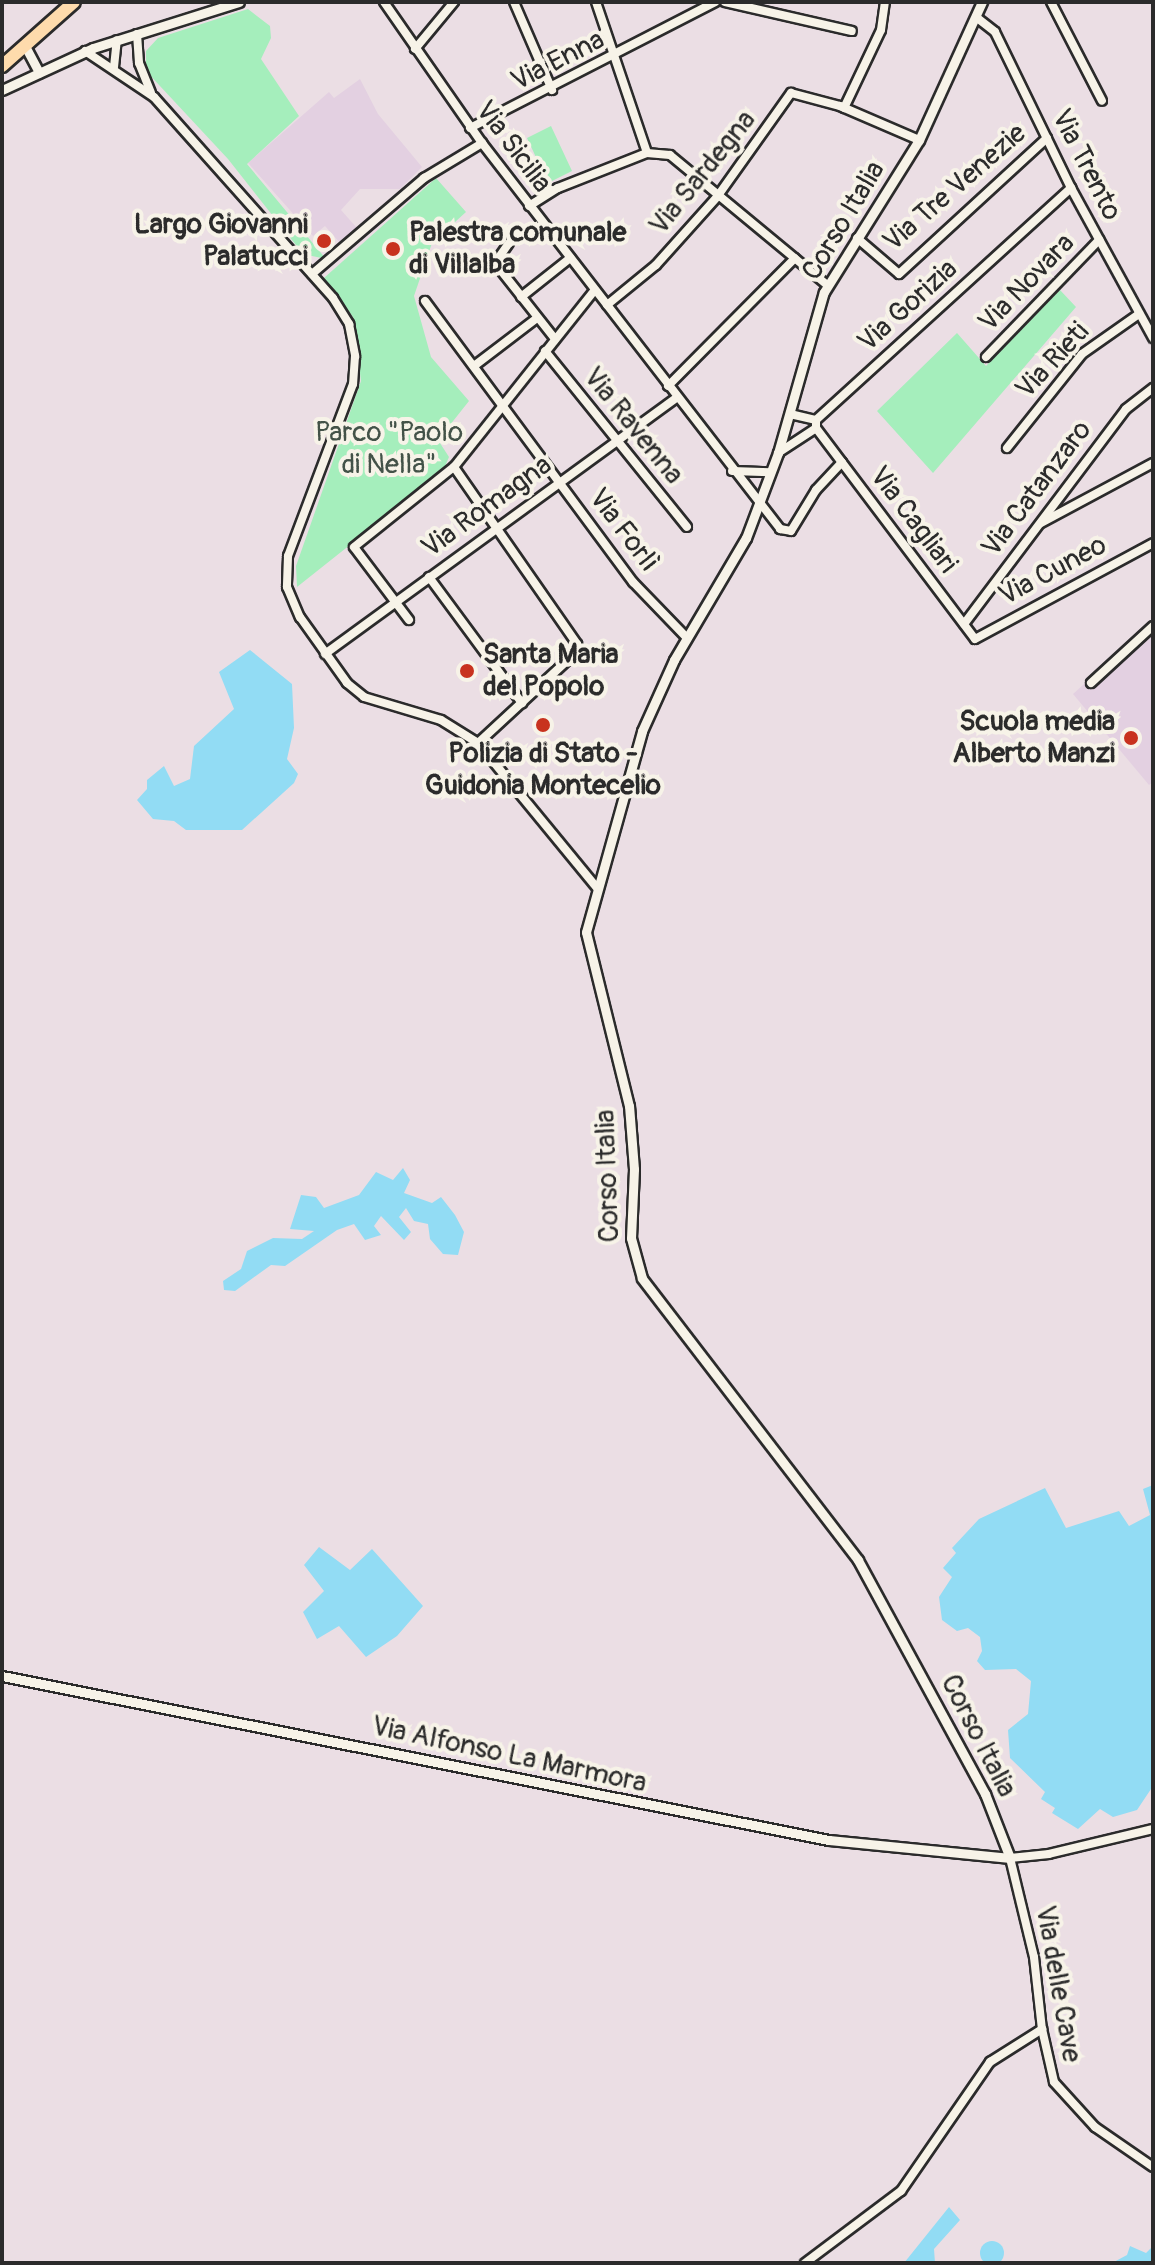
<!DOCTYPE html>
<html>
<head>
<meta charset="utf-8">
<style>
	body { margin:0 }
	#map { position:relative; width:1155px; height:2265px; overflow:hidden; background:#ebdee4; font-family:Pangolin,sans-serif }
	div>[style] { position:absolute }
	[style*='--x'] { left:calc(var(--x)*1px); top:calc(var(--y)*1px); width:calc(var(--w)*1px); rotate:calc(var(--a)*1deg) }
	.built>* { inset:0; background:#e3d0e1 }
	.green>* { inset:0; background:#a5eebc }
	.water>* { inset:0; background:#92dcf4 }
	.round { border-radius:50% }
	.roads { filter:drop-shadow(2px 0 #2b2b2b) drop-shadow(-2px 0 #2b2b2b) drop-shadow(0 2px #2b2b2b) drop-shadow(0 -2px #2b2b2b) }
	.minor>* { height:8px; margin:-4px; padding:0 4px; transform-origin:4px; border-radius:4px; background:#f7f3e8 }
	.tertiary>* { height:9px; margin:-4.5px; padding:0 4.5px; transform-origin:4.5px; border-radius:4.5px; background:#f7f3e8 }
	.primary>* { height:12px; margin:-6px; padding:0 6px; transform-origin:6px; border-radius:6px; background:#fedbac }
	.dots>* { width:22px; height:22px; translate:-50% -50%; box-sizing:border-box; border:4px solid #f7f3e8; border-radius:50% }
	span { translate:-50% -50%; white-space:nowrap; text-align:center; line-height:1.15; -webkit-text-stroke:8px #f7f3e8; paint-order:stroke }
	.street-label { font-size:28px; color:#2b2b2b }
	.poi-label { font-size:28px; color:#2b2b2b; font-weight:700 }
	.right { translate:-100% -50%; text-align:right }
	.left { translate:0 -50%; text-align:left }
	.park-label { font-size:28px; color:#435248 }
	.frame { position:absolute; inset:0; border:4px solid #2b2b2b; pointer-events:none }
</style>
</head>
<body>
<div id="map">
	<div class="built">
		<div style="clip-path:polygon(360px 79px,378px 114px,422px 167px,400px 189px,360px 189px,341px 210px,357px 228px,340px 243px,325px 226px,313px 236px,248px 163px,329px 92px,334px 98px)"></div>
		<div style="clip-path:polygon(1153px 622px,1153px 782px,1149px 785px,1073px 694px)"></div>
	</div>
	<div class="green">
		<div style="clip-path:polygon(248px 9px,270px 26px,271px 38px,261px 59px,299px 116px,247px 164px,326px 259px,303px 254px,228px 159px,146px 71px,146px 51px,158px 38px)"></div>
		<div style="clip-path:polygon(551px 126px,572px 171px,548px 183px,527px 138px)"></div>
		<div style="clip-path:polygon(436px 178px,466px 212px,432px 243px,414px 296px,431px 357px,469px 401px,438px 440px,449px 457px,443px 471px,297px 587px,296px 566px,361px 381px,353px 317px,324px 278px)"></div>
		<div style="clip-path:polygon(1060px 290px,1076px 307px,933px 473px,877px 411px,957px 333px,986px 366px)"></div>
	</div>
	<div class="water">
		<div style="clip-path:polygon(250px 650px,292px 684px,294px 728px,287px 759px,298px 774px,294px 783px,242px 830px,186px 830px,174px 821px,153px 819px,137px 800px,147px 789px,147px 780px,164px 766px,174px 786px,190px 779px,194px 746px,234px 709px,219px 672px)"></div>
		<div style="clip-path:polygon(403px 1168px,410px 1180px,404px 1193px,432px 1203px,441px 1197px,455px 1215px,464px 1232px,458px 1255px,443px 1254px,430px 1239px,428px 1224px,414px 1221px,406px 1208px,399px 1217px,411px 1232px,404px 1240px,381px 1216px,374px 1226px,381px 1235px,365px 1240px,354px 1224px,337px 1230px,285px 1266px,271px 1265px,235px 1291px,224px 1290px,223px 1281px,241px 1269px,247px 1251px,273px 1238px,302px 1239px,314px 1231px,290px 1229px,301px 1195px,316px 1197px,324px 1208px,359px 1195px,376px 1172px,393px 1180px)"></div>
		<div style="clip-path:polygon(1153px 1485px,1153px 1786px,1137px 1810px,1113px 1817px,1100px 1809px,1078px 1829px,1052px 1813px,1055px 1808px,1041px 1799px,1045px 1792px,1010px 1758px,1008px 1730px,1028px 1714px,1031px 1681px,1016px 1669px,985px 1670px,977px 1661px,982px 1651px,980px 1637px,968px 1628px,957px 1631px,942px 1620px,939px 1597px,952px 1577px,943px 1568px,956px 1553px,952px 1548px,979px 1519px,1045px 1488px,1066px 1528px,1119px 1511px,1129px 1526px,1150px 1515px,1143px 1489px)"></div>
		<div style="clip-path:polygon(319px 1547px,350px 1570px,372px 1549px,423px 1606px,397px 1636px,366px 1657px,339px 1626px,317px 1639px,303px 1612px,324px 1591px,304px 1565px)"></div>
		<div style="clip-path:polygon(949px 2207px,960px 2220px,934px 2249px,935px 2263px,904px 2263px)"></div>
		<div class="round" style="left:980px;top:2241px;width:24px;height:24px"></div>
		<div style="clip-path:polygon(1130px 2246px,1146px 2253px,1152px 2247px,1153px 2263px,1112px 2263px,1127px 2255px)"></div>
	</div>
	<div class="roads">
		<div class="minor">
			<div style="--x:384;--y:2;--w:172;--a:55.2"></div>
			<div style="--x:482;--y:143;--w:488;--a:52.3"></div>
			<div style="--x:780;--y:529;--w:11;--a:10"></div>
			<div style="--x:791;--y:531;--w:48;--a:-58.6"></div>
			<div style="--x:816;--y:490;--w:38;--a:-47"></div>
			<div style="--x:514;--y:2;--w:96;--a:66.6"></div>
			<div style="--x:596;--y:2;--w:159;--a:71.3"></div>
			<div style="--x:647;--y:153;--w:23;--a:5"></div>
			<div style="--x:670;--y:155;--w:204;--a:39.6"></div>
			<div style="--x:725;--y:2;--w:130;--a:12.9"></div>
			<div style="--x:1051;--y:2;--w:111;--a:62.7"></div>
			<div style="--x:976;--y:17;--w:24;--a:38"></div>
			<div style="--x:995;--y:32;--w:174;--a:64"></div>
			<div style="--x:1071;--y:188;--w:171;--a:61.3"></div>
			<div style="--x:137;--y:34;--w:29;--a:86"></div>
			<div style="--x:139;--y:63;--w:32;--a:68"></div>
			<div style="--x:415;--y:49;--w:61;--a:-50.3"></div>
			<div style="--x:85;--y:51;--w:83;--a:33.7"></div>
			<div style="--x:154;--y:97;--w:269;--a:48.3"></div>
			<div style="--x:333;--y:298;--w:31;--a:58"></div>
			<div style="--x:349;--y:324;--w:33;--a:79"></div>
			<div style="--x:355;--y:356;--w:28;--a:94"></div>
			<div style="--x:353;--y:384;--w:184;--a:110.7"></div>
			<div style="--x:288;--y:556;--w:31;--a:92"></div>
			<div style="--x:287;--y:587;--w:33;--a:67"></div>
			<div style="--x:300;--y:617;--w:81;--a:54.5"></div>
			<div style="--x:347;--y:683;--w:22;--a:39"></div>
			<div style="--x:364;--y:697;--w:80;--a:16.6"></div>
			<div style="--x:441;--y:720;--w:44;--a:31.9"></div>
			<div style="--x:478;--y:743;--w:188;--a:50.6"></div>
			<div style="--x:114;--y:67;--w:27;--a:-84"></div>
			<div style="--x:844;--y:108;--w:86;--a:-64.6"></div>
			<div style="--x:881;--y:30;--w:28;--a:-82"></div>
			<div style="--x:470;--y:128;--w:276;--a:-27.2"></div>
			<div style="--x:529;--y:206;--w:34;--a:-32"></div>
			<div style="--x:558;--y:188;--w:96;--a:-21.5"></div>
			<div style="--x:857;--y:238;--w:55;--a:40.6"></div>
			<div style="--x:899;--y:274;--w:201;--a:-42.6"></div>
			<div style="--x:509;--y:243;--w:24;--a:125"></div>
			<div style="--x:495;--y:263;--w:97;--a:51.7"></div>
			<div style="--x:312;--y:274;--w:148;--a:-40.6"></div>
			<div style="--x:424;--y:178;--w:68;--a:-31.1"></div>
			<div style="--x:521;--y:297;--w:63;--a:-38.5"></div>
			<div style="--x:425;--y:301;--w:350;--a:53.5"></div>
			<div style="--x:633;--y:582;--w:78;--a:46"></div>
			<div style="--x:607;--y:305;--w:63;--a:-39.2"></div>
			<div style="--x:656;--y:265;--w:91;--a:-48.1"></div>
			<div style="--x:717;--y:197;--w:128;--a:-54.6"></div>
			<div style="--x:791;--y:93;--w:51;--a:14.9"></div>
			<div style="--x:840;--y:106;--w:86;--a:23.3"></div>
			<div style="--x:545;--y:351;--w:226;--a:51.1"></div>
			<div style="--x:986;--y:357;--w:163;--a:-46"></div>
			<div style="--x:474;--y:366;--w:79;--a:-37.3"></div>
			<div style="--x:668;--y:386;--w:180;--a:-45.2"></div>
			<div style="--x:790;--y:414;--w:27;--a:13"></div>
			<div style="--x:816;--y:428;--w:264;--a:53"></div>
			<div style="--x:975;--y:639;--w:202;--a:-28.3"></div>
			<div style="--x:1007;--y:448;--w:120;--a:-51.4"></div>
			<div style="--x:1082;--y:354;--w:70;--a:-35.1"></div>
			<div style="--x:778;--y:453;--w:45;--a:-33.3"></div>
			<div style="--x:816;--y:428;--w:8;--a:-90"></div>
			<div style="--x:816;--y:420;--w:345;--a:-42.3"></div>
			<div style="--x:454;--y:467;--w:216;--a:55.2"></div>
			<div style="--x:577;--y:644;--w:14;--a:115"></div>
			<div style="--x:571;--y:657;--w:127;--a:137.2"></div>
			<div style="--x:732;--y:471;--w:38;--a:2"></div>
			<div style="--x:1041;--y:523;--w:127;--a:-28.2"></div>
			<div style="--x:429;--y:577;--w:157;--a:53.6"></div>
			<div style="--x:409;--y:620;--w:91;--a:-127"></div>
			<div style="--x:354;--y:547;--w:128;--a:-38.7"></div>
			<div style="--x:454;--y:467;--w:226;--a:-51.5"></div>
			<div style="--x:964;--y:624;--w:269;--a:-53"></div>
			<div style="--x:1126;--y:409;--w:34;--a:-38"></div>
			<div style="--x:325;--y:654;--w:434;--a:-36.1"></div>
			<div style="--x:1091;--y:683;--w:84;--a:-42.6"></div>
			<div style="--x:1153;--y:1829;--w:107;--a:166.5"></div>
			<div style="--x:1049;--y:1854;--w:39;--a:174"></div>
			<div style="--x:1010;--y:1858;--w:102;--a:76.4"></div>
			<div style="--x:1034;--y:1957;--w:72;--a:83.7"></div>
			<div style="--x:1042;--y:2029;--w:54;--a:77.2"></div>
			<div style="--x:1054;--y:2082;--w:61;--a:47.7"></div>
			<div style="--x:1095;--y:2127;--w:70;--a:34.6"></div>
			<div style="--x:805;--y:2263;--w:120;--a:-36.9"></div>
			<div style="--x:901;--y:2191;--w:157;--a:-55.4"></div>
			<div style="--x:990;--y:2062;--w:62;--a:-32.4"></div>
		</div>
		<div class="tertiary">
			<div style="--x:25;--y:46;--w:30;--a:62"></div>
			<div style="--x:2;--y:90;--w:100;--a:-24.8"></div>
			<div style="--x:93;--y:48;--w:153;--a:-17.5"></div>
			<div style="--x:2;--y:1676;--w:843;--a:11.22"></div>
			<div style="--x:829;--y:1840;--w:182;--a:5.7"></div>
			<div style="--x:1010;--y:1858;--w:69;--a:-111.3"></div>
			<div style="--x:985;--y:1794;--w:266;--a:-118.5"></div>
			<div style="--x:858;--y:1560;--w:355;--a:-127.5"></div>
			<div style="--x:642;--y:1278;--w:41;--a:-105.4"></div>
			<div style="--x:631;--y:1238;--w:69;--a:-87.5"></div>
			<div style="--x:634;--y:1169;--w:63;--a:-94.5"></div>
			<div style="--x:629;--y:1106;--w:179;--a:-103.9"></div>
			<div style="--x:586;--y:932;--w:209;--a:-74.4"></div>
			<div style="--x:642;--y:731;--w:78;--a:-65.7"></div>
			<div style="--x:674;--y:660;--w:142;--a:-59.5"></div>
			<div style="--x:746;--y:538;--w:91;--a:-69.4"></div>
			<div style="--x:778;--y:453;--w:167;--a:-74.1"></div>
			<div style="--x:824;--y:292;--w:179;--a:-58"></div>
			<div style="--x:919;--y:140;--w:152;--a:-65.5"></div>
		</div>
		<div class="primary">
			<div style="--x:2;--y:66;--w:96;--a:-41.6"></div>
		</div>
	</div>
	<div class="dots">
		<div style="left:324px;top:241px;background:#c8321e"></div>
		<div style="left:393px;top:249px;background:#c8321e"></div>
		<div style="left:467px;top:671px;background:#c8321e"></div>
		<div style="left:543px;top:725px;background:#c8321e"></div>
		<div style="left:1131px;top:738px;background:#c8321e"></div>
	</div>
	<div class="street-label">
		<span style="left:558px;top:61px;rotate:-27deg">Via Enna</span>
		<span style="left:513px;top:147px;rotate:53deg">Via Sicilia</span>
		<span style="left:1086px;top:165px;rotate:63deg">Via Trento</span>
		<span style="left:703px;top:173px;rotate:-51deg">Via Sardegna</span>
		<span style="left:955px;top:188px;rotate:-41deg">Via Tre Venezie</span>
		<span style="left:844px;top:221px;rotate:-59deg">Corso Italia</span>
		<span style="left:1027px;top:283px;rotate:-46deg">Via Novara</span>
		<span style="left:908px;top:306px;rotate:-42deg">Via Gorizia</span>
		<span style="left:1053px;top:361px;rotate:-47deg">Via Rieti</span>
		<span style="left:633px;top:426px;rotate:51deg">Via Ravenna</span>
		<span style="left:1037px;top:489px;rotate:-53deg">Via Catanzaro</span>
		<span style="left:487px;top:507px;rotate:-36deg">Via Romagna</span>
		<span style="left:913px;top:520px;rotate:53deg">Via Cagliari</span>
		<span style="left:623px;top:530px;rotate:53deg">Via Forlì</span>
		<span style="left:1053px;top:571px;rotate:-28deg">Via Cuneo</span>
		<span style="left:608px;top:1176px;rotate:-92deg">Corso Italia</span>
		<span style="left:978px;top:1736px;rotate:63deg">Corso Italia</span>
		<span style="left:509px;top:1755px;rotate:12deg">Via Alfonso La Marmora</span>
		<span style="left:1058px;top:1984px;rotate:80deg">Via delle Cave</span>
	</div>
	<div class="poi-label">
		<span class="right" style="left:308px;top:241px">Largo Giovanni<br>Palatucci</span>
		<span class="left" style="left:409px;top:249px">Palestra comunale<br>di Villalba</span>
		<span class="left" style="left:483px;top:671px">Santa Maria<br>del Popolo</span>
		<span class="right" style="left:1115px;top:738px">Scuola media<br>Alberto Manzi</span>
		<span style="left:543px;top:770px">Polizia di Stato -<br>Guidonia Montecelio</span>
	</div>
	<div class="park-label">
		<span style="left:389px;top:449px">Parco "Paolo<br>di Nella"</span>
	</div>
	<div class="frame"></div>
</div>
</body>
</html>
